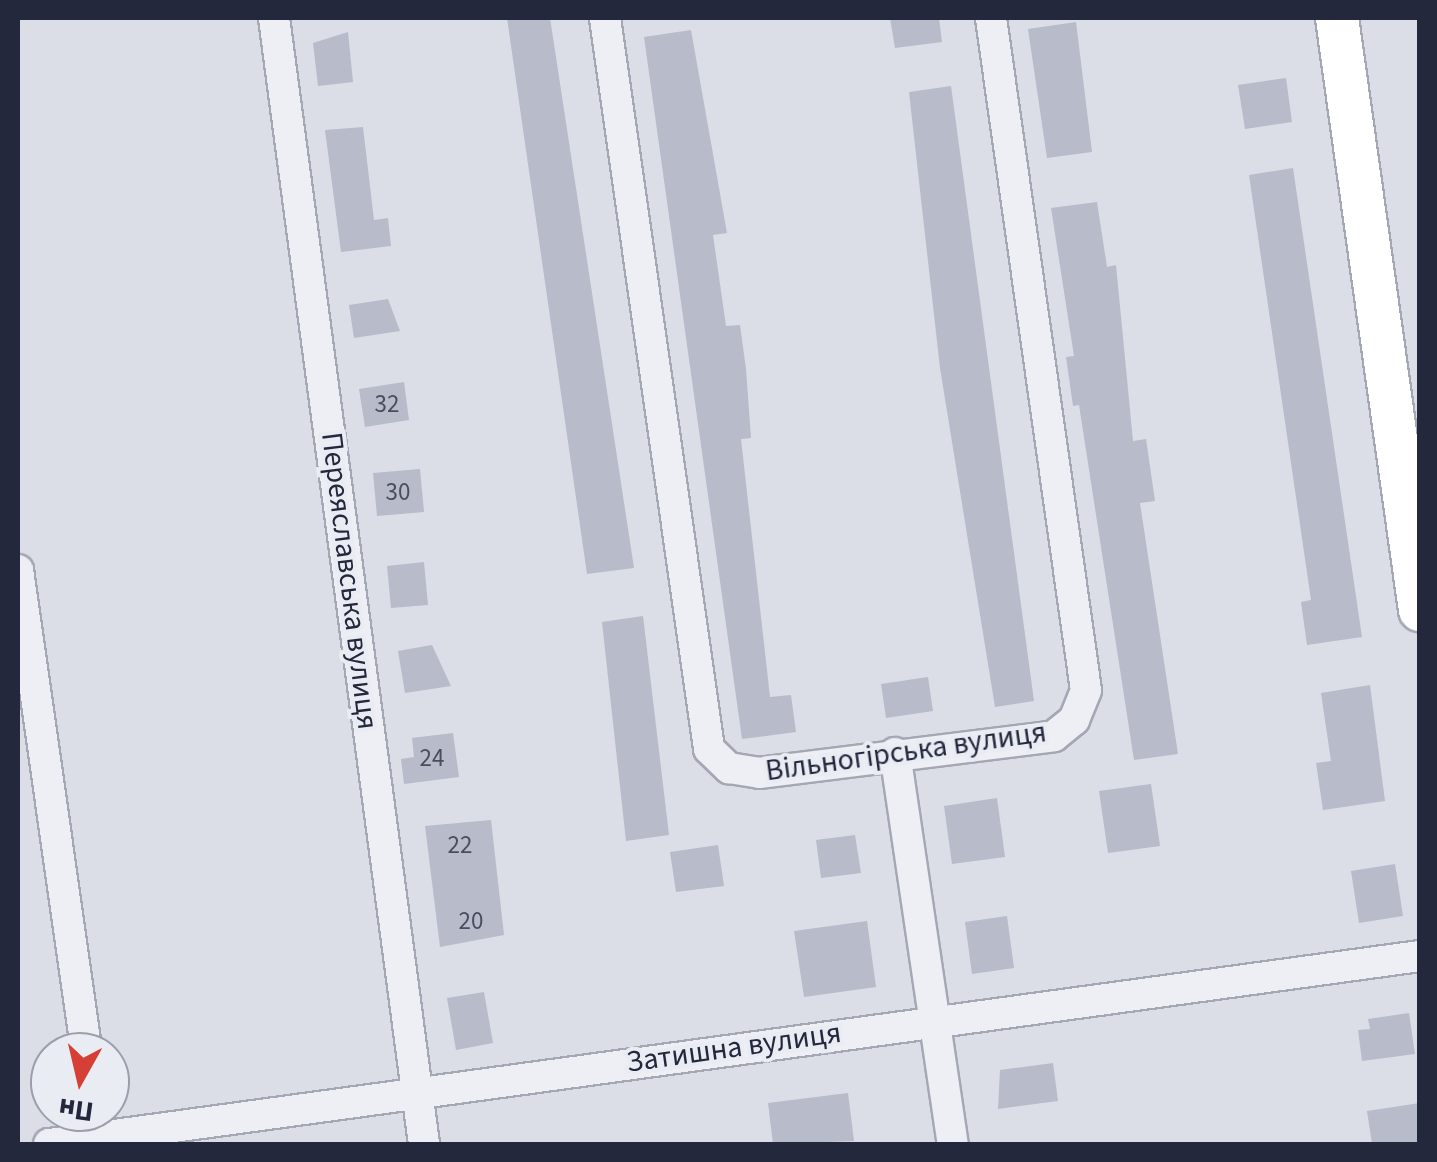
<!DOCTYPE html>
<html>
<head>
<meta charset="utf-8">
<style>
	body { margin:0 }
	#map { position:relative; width:1437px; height:1162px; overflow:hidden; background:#dbdde7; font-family:"Source Sans 3",sans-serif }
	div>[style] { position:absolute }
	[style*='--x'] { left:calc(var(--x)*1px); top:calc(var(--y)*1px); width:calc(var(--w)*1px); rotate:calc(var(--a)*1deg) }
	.building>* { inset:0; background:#b8bbca }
	.roads { filter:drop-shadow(2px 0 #a4a7b4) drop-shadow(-2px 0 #a4a7b4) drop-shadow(0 2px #a4a7b4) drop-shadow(0 -2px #a4a7b4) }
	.street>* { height:30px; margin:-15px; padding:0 15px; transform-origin:15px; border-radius:15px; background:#eeeff5 }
	.secondary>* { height:42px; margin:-21px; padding:0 21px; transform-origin:21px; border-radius:21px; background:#fff }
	span { translate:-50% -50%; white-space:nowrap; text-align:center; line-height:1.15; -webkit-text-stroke:8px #eaecf4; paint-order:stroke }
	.number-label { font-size:25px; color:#494d60 }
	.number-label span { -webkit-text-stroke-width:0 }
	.street-label { font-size:30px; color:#24283d }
	.frame { position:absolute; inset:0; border:20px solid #24283d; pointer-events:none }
	.north { position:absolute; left:30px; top:1032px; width:100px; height:100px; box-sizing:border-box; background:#eaecf4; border:2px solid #9b9eab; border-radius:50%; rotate:188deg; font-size:28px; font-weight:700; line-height:40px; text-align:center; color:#24283d }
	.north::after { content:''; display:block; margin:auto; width:35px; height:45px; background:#d63f35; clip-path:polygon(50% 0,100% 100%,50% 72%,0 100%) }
</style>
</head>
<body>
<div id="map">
	<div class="building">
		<div style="clip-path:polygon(507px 18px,550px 18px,634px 568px,587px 574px)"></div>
		<div style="clip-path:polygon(890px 18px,939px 18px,942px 42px,895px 48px)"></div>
		<div style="clip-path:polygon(1076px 22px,1092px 152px,1047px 158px,1028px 29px)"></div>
		<div style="clip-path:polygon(691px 30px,727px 233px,713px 235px,726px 326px,740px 325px,746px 369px,751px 438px,741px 439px,770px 697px,791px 695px,796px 732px,742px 739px,644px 37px)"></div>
		<div style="clip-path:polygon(348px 32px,353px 82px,318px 86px,313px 43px)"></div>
		<div style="clip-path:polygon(1286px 78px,1292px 122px,1245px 129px,1238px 85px)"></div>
		<div style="clip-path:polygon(951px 86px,1034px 701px,995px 707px,940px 368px,909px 92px)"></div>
		<div style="clip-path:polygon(363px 127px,374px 220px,388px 218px,391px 246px,341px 252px,325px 130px)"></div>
		<div style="clip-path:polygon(1293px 168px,1362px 637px,1307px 645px,1301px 602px,1311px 600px,1249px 175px)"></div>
		<div style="clip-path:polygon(1097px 202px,1107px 267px,1116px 265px,1133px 441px,1146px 439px,1155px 501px,1140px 503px,1178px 754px,1134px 760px,1079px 405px,1073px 406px,1066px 357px,1074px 356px,1051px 208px)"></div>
		<div style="clip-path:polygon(388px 299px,400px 331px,354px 338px,349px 305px)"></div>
		<div style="clip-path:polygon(404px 382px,409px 420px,365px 427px,359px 389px)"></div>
		<div style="clip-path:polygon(420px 469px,424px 512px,377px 516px,373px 473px)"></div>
		<div style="clip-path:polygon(424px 562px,428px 605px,391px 608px,387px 566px)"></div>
		<div style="clip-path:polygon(643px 616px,669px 835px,626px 841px,602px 622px)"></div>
		<div style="clip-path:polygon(432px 645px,451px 686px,405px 693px,398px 651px)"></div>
		<div style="clip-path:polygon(928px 677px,933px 711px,886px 718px,881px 684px)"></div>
		<div style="clip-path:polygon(1370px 685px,1385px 801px,1323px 810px,1316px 763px,1331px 761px,1321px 693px)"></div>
		<div style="clip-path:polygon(453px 733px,459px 777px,404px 784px,401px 759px,414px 757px,412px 738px)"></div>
		<div style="clip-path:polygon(1151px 784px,1160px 846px,1108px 853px,1099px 791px)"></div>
		<div style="clip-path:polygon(997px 798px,1005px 857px,952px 864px,944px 806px)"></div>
		<div style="clip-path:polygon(491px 820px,504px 935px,440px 947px,425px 826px)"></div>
		<div style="clip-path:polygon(855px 835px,861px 873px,821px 878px,816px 840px)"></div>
		<div style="clip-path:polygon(718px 845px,724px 886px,676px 892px,670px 852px)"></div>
		<div style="clip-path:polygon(1395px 864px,1403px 916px,1359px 923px,1351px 871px)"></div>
		<div style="clip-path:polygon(1007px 916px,1014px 968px,972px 974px,965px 922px)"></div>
		<div style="clip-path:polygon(867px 921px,876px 987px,804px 997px,794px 931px)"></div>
		<div style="clip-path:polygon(484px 992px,493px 1043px,456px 1050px,447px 998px)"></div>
		<div style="clip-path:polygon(1409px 1013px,1415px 1054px,1362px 1061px,1358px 1030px,1370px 1029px,1368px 1019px)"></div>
		<div style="clip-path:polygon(1053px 1063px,1058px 1101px,998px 1109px,1000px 1070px)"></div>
		<div style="clip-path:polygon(848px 1093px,854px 1141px,773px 1144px,768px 1103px)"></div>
		<div style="clip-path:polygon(1420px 1103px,1420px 1144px,1372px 1144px,1367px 1111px)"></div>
	</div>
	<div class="roads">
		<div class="street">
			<div style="--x:274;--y:18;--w:1136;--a:82.41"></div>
			<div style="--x:605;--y:18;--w:738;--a:81.9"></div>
			<div style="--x:709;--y:749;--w:28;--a:44"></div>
			<div style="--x:729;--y:768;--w:30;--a:9"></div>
			<div style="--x:759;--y:773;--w:297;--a:-7.1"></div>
			<div style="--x:1054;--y:736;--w:26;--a:-39"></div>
			<div style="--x:1074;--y:720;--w:32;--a:-68"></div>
			<div style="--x:1086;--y:690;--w:679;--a:-98.05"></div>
			<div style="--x:18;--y:570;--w:487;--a:81.9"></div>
			<div style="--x:895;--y:753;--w:395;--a:81.6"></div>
			<div style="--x:49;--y:1144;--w:1384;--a:-7.81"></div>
		</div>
		<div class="secondary">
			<div style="--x:1337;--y:18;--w:598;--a:82.02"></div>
		</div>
	</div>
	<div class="number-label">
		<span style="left:387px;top:404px">32</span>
		<span style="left:398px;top:492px">30</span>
		<span style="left:432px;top:758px">24</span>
		<span style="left:460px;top:845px">22</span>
		<span style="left:471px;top:921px">20</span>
	</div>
	<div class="street-label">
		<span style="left:349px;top:581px;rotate:83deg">Переяславська вулиця</span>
		<span style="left:906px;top:752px;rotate:-8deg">Вільногірська вулиця</span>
		<span style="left:734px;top:1048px;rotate:-8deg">Затишна вулиця</span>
	</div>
	<div class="frame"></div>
	<div class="north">Пн</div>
</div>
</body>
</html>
